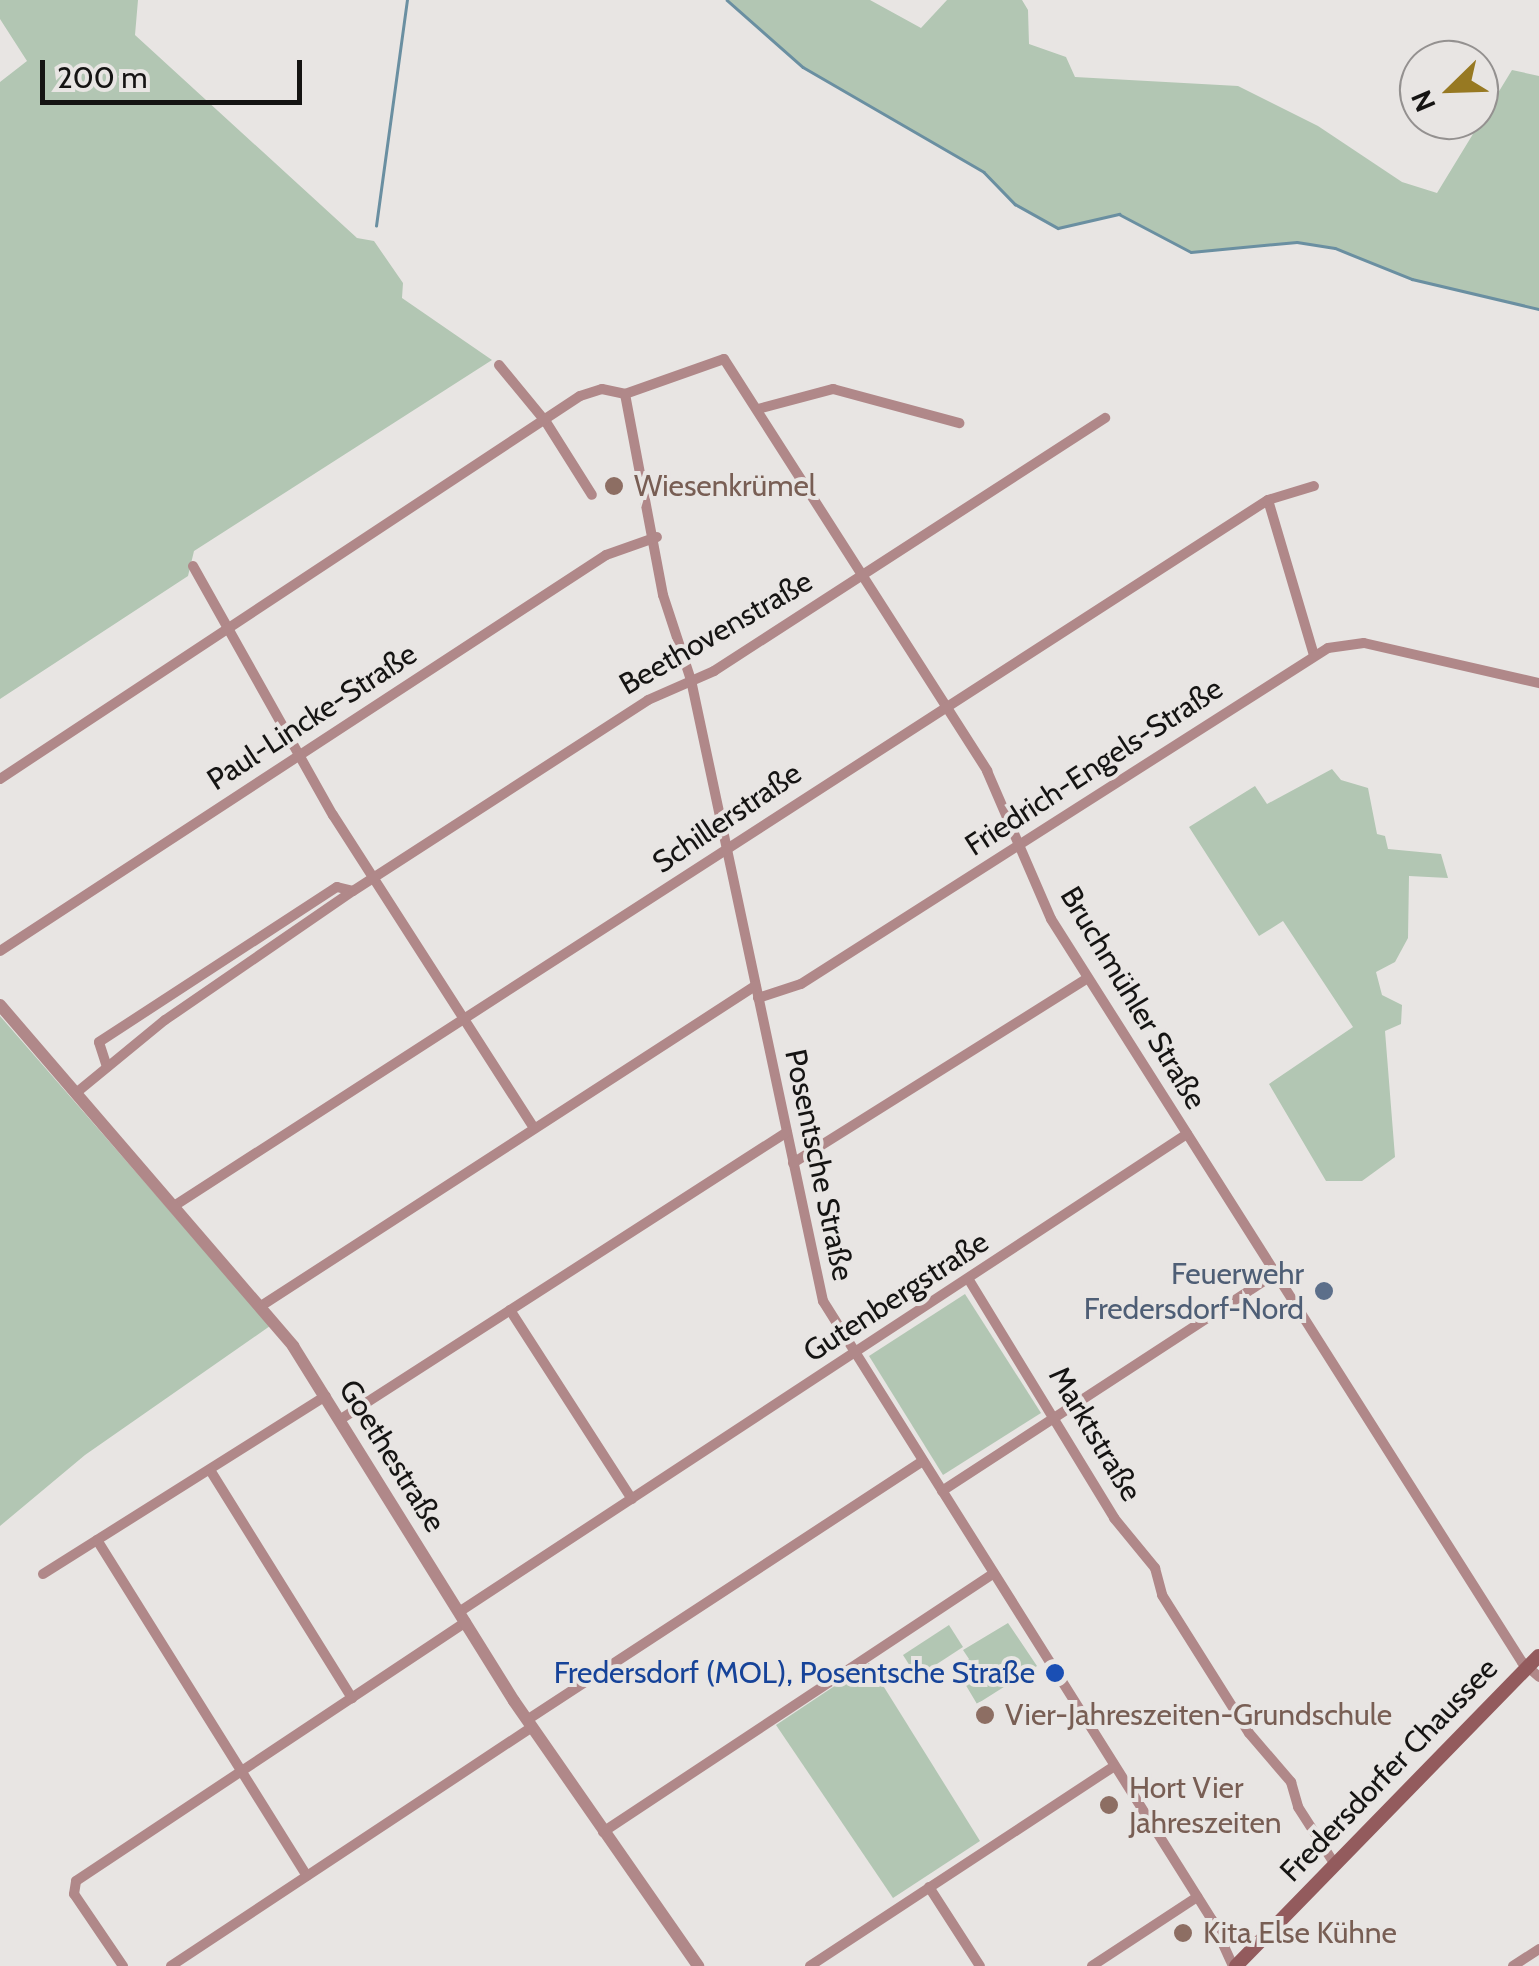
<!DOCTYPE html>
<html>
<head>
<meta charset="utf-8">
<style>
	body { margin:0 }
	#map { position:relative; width:1539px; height:1966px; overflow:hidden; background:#e8e5e3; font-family:Cabin,sans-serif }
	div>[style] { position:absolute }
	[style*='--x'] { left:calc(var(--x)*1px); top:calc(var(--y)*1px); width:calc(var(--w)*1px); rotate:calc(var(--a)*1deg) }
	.green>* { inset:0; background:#b2c6b3 }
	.stream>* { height:2.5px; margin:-1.25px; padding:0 1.25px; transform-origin:1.25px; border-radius:1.25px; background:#6a8fa1 }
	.minor>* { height:10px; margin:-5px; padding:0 5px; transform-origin:5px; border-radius:5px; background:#b08889 }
	.tertiary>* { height:12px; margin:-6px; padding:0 6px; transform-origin:6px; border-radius:6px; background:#b08889 }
	.secondary>* { height:14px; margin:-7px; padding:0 7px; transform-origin:7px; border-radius:7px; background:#935b5d }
	.dots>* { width:28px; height:28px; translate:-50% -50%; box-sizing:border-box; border:5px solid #e8e5e3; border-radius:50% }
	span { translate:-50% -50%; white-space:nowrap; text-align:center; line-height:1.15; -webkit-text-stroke:8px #e8e5e3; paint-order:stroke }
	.education-label { font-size:30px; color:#785e54 }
	.left { translate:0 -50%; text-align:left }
	.street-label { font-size:30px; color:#151413 }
	.service-label { font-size:30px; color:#4e5e75 }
	.right { translate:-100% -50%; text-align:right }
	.transit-label { font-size:30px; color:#164399 }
	.north { position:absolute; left:1399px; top:40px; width:100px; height:100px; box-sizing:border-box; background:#e8e5e3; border:2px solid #949190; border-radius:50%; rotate:247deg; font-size:28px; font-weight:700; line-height:40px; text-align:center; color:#151413 }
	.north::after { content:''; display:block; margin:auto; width:35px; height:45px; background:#977922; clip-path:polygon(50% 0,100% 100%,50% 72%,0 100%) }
	.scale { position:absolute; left:40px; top:60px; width:262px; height:45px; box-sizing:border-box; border:5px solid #151413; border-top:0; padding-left:12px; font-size:30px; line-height:35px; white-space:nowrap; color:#151413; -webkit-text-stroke:8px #e8e5e3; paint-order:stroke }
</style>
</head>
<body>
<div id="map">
	<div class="green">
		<div style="clip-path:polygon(0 0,138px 0,135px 35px,357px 238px,374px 241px,403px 283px,402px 298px,492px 360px,194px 551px,188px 576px,0 699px,0 82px,27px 61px,0 19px)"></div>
		<div style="clip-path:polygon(727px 0,870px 0,921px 28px,947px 0,1022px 0,1028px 10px,1029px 44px,1066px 57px,1075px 77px,1238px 86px,1318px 126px,1402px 182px,1437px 193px,1512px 70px,1539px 76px,1539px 309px,1412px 279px,1334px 248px,1297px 242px,1191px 252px,1119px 214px,1058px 228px,1015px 204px,984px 172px,803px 67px)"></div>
		<div style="clip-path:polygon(1332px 769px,1341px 780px,1368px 788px,1377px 834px,1385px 836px,1388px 849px,1441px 854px,1448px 878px,1409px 876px,1408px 938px,1395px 962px,1376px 972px,1382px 995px,1402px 1005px,1401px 1024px,1385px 1031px,1395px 1157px,1362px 1181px,1326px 1181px,1269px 1084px,1353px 1027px,1283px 921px,1259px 936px,1189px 827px,1255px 786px,1267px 804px)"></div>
		<div style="clip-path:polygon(0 1016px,270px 1326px,85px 1455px,0 1526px)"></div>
		<div style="clip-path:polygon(965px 1294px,1041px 1413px,943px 1475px,869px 1356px)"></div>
		<div style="clip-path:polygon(1008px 1623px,1037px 1666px,977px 1704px,955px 1667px,969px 1659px,963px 1650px)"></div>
		<div style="clip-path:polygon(949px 1625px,963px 1647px,917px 1677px,903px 1655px)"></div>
		<div style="clip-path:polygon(869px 1663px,980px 1841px,893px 1898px,776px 1725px)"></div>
	</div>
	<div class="stream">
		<div style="--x:727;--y:0;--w:101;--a:41.4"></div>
		<div style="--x:803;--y:67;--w:209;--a:30.1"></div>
		<div style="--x:984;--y:172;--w:45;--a:45.9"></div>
		<div style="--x:1015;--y:204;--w:49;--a:29.2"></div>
		<div style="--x:1058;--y:228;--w:63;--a:-12.9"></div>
		<div style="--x:1119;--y:214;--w:81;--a:27.8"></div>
		<div style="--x:1191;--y:252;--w:106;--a:-5.4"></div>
		<div style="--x:1297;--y:242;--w:38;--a:9"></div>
		<div style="--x:1335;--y:248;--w:83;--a:21.9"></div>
		<div style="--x:1412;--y:279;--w:130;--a:13.3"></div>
		<div style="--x:376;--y:226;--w:228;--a:-82.2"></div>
	</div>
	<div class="minor">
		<div style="--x:499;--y:365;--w:74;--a:50.5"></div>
		<div style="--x:546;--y:422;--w:86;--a:57.8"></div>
		<div style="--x:625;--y:394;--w:205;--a:79.3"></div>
		<div style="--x:663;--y:595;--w:89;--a:71.8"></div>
		<div style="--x:691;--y:680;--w:635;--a:78"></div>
		<div style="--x:823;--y:1301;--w:731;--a:57.85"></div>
		<div style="--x:1212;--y:1920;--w:51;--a:65.5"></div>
		<div style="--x:758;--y:409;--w:78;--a:-14.9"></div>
		<div style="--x:833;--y:389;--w:131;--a:15.1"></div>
		<div style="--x:1268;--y:500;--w:162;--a:73.5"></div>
		<div style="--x:193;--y:566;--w:286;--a:60.7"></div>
		<div style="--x:333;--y:815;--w:372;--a:57.3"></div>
		<div style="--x:0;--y:779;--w:695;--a:-33.44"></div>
		<div style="--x:580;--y:396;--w:23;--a:-18"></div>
		<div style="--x:602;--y:389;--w:24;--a:12"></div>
		<div style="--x:625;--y:394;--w:105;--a:-19.5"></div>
		<div style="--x:724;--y:359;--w:489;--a:57.4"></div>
		<div style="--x:987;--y:771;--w:161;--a:66.6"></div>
		<div style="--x:1051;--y:919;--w:880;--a:57.63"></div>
		<div style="--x:1522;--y:1662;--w:23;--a:41"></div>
		<div style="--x:0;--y:951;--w:724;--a:-33.16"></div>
		<div style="--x:606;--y:555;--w:54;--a:-19.4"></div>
		<div style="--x:758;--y:998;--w:45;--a:-18"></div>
		<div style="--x:801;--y:984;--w:625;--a:-32.52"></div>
		<div style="--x:1328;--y:648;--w:36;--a:-8"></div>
		<div style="--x:1364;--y:643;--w:180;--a:12.9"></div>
		<div style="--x:107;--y:1067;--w:26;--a:-108"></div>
		<div style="--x:99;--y:1042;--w:284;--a:-33.1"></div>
		<div style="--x:337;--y:887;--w:16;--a:14"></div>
		<div style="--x:76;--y:1093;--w:115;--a:-39.4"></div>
		<div style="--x:165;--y:1020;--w:228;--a:-34.5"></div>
		<div style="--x:353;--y:891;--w:351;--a:-32.9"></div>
		<div style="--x:648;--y:700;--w:72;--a:-23.7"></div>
		<div style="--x:714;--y:671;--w:466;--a:-32.9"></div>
		<div style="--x:793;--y:1163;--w:348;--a:-32.1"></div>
		<div style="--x:174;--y:1206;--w:1302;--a:-32.84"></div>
		<div style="--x:1268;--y:500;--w:48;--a:-16.9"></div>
		<div style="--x:969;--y:1280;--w:279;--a:58.6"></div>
		<div style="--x:1114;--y:1518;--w:65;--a:50.6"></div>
		<div style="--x:1155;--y:1568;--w:28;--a:75"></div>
		<div style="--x:1162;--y:1595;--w:163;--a:57.8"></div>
		<div style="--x:1249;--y:1733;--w:65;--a:49.4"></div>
		<div style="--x:1291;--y:1782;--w:26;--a:74"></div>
		<div style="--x:1298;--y:1807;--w:67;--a:57.3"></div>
		<div style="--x:261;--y:1306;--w:589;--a:-32.93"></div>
		<div style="--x:510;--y:1310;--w:225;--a:57.2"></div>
		<div style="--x:341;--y:1419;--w:530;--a:-32.76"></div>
		<div style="--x:210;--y:1470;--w:269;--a:58.1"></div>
		<div style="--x:942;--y:1491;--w:399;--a:-33.1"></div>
		<div style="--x:97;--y:1540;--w:396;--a:58"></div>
		<div style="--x:43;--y:1574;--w:334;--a:-32.2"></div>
		<div style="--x:459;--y:1612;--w:871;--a:-33.29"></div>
		<div style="--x:527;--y:1720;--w:473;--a:-33.2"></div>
		<div style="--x:603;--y:1832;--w:468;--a:-33.5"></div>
		<div style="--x:929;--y:1887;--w:94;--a:57.2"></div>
		<div style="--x:123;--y:1966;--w:87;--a:-124.2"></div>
		<div style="--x:74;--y:1894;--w:13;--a:-81"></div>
		<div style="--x:76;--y:1881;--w:468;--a:-33.6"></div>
		<div style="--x:171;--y:1966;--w:433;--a:-33.5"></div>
		<div style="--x:810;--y:1966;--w:363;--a:-33.3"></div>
		<div style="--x:1092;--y:1966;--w:126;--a:-33.3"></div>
		<div style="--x:1513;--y:1966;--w:31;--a:-33"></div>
	</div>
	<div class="tertiary">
		<div style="--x:0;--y:1005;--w:450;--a:49.3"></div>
		<div style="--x:293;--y:1346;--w:418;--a:58.1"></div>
		<div style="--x:514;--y:1701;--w:323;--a:55.2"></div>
	</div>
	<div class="secondary">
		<div style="--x:1236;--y:1966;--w:433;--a:-45.7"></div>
	</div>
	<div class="dots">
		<div style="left:614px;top:486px;background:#8d6e63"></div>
		<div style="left:1324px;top:1291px;background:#5c6f8a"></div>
		<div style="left:1055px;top:1673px;background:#1a4fb4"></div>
		<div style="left:985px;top:1715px;background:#8d6e63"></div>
		<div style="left:1109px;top:1805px;background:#8d6e63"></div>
		<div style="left:1183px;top:1933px;background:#8d6e63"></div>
	</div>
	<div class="education-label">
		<span class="left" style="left:634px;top:486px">Wiesenkrümel</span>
		<span class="left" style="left:1005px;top:1715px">Vier-Jahreszeiten-Grundschule</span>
		<span class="left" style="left:1129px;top:1805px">Hort Vier<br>Jahreszeiten</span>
		<span class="left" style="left:1203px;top:1933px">Kita Else Kühne</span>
	</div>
	<div class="street-label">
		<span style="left:716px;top:633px;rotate:-30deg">Beethovenstraße</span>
		<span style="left:312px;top:717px;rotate:-33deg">Paul-Lincke-Straße</span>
		<span style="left:1094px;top:767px;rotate:-33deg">Friedrich-Engels-Straße</span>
		<span style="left:727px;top:818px;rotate:-34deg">Schillerstraße</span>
		<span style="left:1133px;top:998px;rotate:59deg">Bruchmühler Straße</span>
		<span style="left:819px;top:1165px;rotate:78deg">Posentsche Straße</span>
		<span style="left:896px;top:1297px;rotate:-33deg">Gutenbergstraße</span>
		<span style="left:1095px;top:1434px;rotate:59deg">Marktstraße</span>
		<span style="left:392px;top:1456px;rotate:58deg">Goethestraße</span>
		<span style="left:1389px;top:1770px;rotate:-46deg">Fredersdorfer Chaussee</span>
	</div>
	<div class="service-label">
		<span class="right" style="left:1304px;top:1291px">Feuerwehr<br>Fredersdorf-Nord</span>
	</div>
	<div class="transit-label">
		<span class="right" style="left:1035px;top:1673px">Fredersdorf (MOL), Posentsche Straße</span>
	</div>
	<div class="north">N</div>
	<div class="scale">200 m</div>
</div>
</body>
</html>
